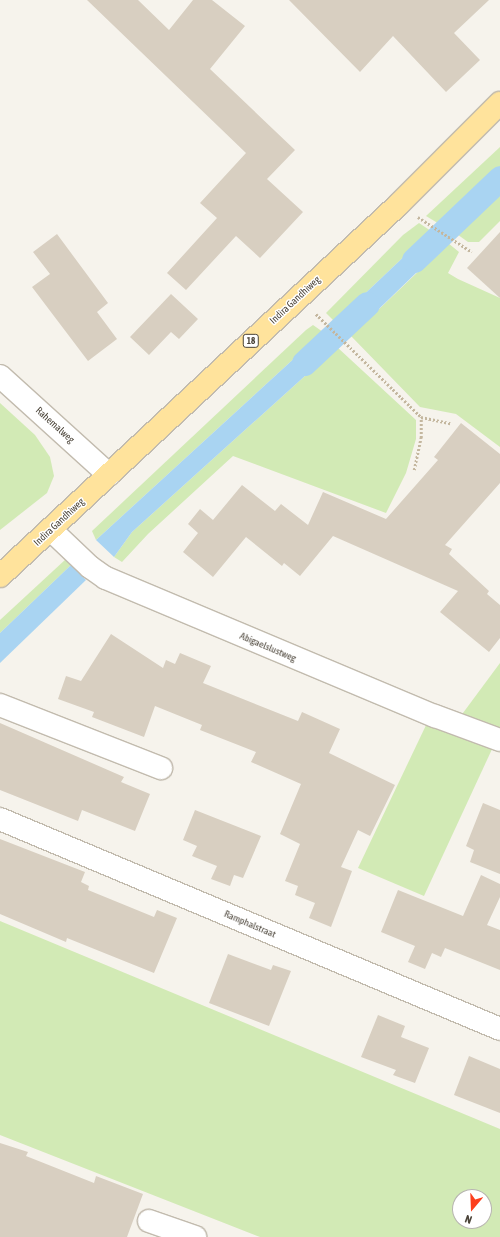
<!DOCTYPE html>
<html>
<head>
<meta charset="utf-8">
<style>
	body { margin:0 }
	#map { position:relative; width:500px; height:1237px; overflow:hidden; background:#f6f3ec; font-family:"Asap Condensed",sans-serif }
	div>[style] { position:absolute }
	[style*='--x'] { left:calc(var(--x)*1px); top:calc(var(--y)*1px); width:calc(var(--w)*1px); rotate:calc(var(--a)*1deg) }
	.green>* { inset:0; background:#d2eab5 }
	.water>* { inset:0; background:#a9d4f2 }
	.canal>* { height:25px; margin:-12.5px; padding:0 12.5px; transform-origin:12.5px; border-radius:12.5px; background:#a9d4f2 }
	.building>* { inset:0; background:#d8cfc1 }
	.path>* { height:2.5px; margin-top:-1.25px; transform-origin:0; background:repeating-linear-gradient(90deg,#c4b79f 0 2px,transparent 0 4px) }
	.roads { filter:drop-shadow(1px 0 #c2bbae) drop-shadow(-1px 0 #c2bbae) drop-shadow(0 1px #c2bbae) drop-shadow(0 -1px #c2bbae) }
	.minor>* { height:22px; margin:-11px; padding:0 11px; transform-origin:11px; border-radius:11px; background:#fff }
	.major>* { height:22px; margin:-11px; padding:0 11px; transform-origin:11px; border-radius:11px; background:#ffe39c }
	span { translate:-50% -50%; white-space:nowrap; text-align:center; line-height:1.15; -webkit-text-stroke:3px #fff; paint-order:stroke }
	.shield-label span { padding:1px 3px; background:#fff; border:1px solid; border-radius:3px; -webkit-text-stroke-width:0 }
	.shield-label { font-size:9px; color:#4b4439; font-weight:700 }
	.street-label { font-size:10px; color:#4b4439 }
	.north { position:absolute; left:452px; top:1189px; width:40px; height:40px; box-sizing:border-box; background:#fff; border:1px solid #b7b4b0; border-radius:50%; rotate:199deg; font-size:11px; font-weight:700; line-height:16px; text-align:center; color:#4b4439 }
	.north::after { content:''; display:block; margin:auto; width:14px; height:18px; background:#fc3f1d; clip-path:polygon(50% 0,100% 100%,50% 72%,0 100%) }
</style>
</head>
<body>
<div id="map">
	<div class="green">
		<div style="clip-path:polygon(500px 147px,500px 170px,441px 225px,426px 216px)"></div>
		<div style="clip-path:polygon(500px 194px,500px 221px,479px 242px,468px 242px,454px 232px)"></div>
		<div style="clip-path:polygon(419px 223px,431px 231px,335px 322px,326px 313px,403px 235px)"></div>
		<div style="clip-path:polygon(448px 243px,459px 252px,448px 273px,458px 279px,500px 298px,500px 447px,456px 414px,420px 407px,351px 336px)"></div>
		<div style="clip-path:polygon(313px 325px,323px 332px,96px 540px,92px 531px,306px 330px)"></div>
		<div style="clip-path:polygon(337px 347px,416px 420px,416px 439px,406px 473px,386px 513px,233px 456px,148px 534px,122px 562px,114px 557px,132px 532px)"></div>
		<div style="clip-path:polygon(0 403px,35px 435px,50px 457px,54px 476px,47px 493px,0 530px)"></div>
		<div style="clip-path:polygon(66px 559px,71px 565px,0 633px,0 620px)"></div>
		<div style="clip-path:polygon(500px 663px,500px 733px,460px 717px)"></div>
		<div style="clip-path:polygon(428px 721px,493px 747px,424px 896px,358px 868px)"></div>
		<div style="clip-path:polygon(evenodd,0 921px,500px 1129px,500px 1237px,260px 1237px,0 1135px,0 921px,460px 1197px,484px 1197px,484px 1221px,460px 1221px,460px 1197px)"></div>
	</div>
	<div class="water">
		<div style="clip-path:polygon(500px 170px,500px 194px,453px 232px,441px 225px)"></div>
		<div style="clip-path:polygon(431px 231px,447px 243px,351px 336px,335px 322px)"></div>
		<div style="clip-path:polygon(323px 332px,337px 347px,132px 532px,114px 557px,96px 540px)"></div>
		<div style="clip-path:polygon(71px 565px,86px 580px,0 663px,0 633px)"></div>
	</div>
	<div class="canal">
		<div style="--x:414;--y:260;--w:119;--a:-43.6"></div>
		<div style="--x:304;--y:363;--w:86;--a:-43.1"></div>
	</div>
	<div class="building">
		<div style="clip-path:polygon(87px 0,138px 0,169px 30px,193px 0,212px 0,245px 26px,210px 69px,295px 150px,267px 179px,303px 212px,260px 258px,236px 236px,186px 290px,167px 273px,217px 218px,200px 203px,246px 153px)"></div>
		<div style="clip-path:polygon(289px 0,489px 0,454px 33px,480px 60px,446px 92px,393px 36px,360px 72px)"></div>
		<div style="clip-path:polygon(500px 232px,500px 298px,467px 268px)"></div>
		<div style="clip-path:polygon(57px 234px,108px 303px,97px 312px,117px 339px,88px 361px,32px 287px,50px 274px,33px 252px)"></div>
		<div style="clip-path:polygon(171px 294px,198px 319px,179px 339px,171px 332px,149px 355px,130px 337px)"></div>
		<div style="clip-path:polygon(461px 423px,500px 454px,500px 483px,445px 545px,452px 549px,449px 554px,489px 591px,487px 594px,500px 605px,500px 638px,489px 652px,440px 612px,458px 591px,333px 536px,300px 576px,284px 563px,282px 566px,246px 537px,213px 577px,183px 552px,198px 533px,188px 524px,200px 509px,213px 520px,242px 485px,275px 511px,281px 504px,308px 525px,323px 492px,386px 519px,438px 460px,434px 457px)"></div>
		<div style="clip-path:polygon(111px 634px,163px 668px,166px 660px,175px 664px,180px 653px,211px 666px,203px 683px,298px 721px,302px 712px,340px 729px,329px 753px,395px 785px,370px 836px,358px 830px,341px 867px,352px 871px,331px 927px,309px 918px,315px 903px,295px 895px,298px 886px,285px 881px,300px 844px,280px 834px,301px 784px,251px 762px,256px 752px,200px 730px,202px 725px,155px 706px,144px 737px,92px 717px,94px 712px,58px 699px,66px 676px,81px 681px)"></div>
		<div style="clip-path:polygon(0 723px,124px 777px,121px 782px,150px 794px,135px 831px,82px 810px,78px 821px,0 790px)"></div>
		<div style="clip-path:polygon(483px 803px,500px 810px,500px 874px,470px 862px,474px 850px,466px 846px)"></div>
		<div style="clip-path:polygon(195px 810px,261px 836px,243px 878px,234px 875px,230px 886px,211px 879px,217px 866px,192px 856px,197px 846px,183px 840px)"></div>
		<div style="clip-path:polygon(0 839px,85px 872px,81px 882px,89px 886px,88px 890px,154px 917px,157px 910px,177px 918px,154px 973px,67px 938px,66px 942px,0 914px)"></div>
		<div style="clip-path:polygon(481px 875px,500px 884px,500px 897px,487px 925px,500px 930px,500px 970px,445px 948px,441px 957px,432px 953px,425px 969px,408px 962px,415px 946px,381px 932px,398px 890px,463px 916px)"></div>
		<div style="clip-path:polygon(228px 954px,271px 970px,273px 965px,291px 971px,269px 1026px,209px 1003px)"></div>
		<div style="clip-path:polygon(378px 1015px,405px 1026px,401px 1037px,429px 1048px,415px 1083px,393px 1075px,396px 1070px,361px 1057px)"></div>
		<div style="clip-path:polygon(469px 1056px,500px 1069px,500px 1113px,454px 1095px)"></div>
		<div style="clip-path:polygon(0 1143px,28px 1152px,26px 1156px,94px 1183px,96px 1176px,143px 1194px,127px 1237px,0 1237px)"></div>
	</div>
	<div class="path">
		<div style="--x:418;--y:217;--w:64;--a:32.9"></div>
		<div style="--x:316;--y:314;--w:147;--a:44.4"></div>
		<div style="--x:421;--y:417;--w:30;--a:12"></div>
		<div style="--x:414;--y:470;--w:33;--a:-78"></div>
		<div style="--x:421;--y:438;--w:21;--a:-90"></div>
	</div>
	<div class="roads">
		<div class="minor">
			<div style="--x:0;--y:376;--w:147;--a:42.2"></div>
			<div style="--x:51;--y:530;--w:54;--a:43.5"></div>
			<div style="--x:90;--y:567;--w:19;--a:35"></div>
			<div style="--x:106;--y:578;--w:357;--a:22.8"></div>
			<div style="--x:435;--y:716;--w:69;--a:20.3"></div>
			<div style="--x:0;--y:705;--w:173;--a:21.4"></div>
			<div style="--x:0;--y:819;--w:542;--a:22.78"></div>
			<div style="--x:149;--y:1221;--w:49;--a:19.2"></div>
		</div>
		<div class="major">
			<div style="--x:0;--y:576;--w:546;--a:-42.99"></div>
			<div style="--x:399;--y:204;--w:143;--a:-45"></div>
		</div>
	</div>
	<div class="shield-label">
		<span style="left:251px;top:341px">18</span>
	</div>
	<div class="street-label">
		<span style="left:295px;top:300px;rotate:-43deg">Indira Gandhiweg</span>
		<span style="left:55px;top:425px;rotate:42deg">Rahemalweg</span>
		<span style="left:59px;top:522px;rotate:-43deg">Indira Gandhiweg</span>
		<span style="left:268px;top:647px;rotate:23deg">Abigaelslustweg</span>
		<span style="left:250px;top:924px;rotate:23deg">Ramphalstraat</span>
	</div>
	<div class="north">N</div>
</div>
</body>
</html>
